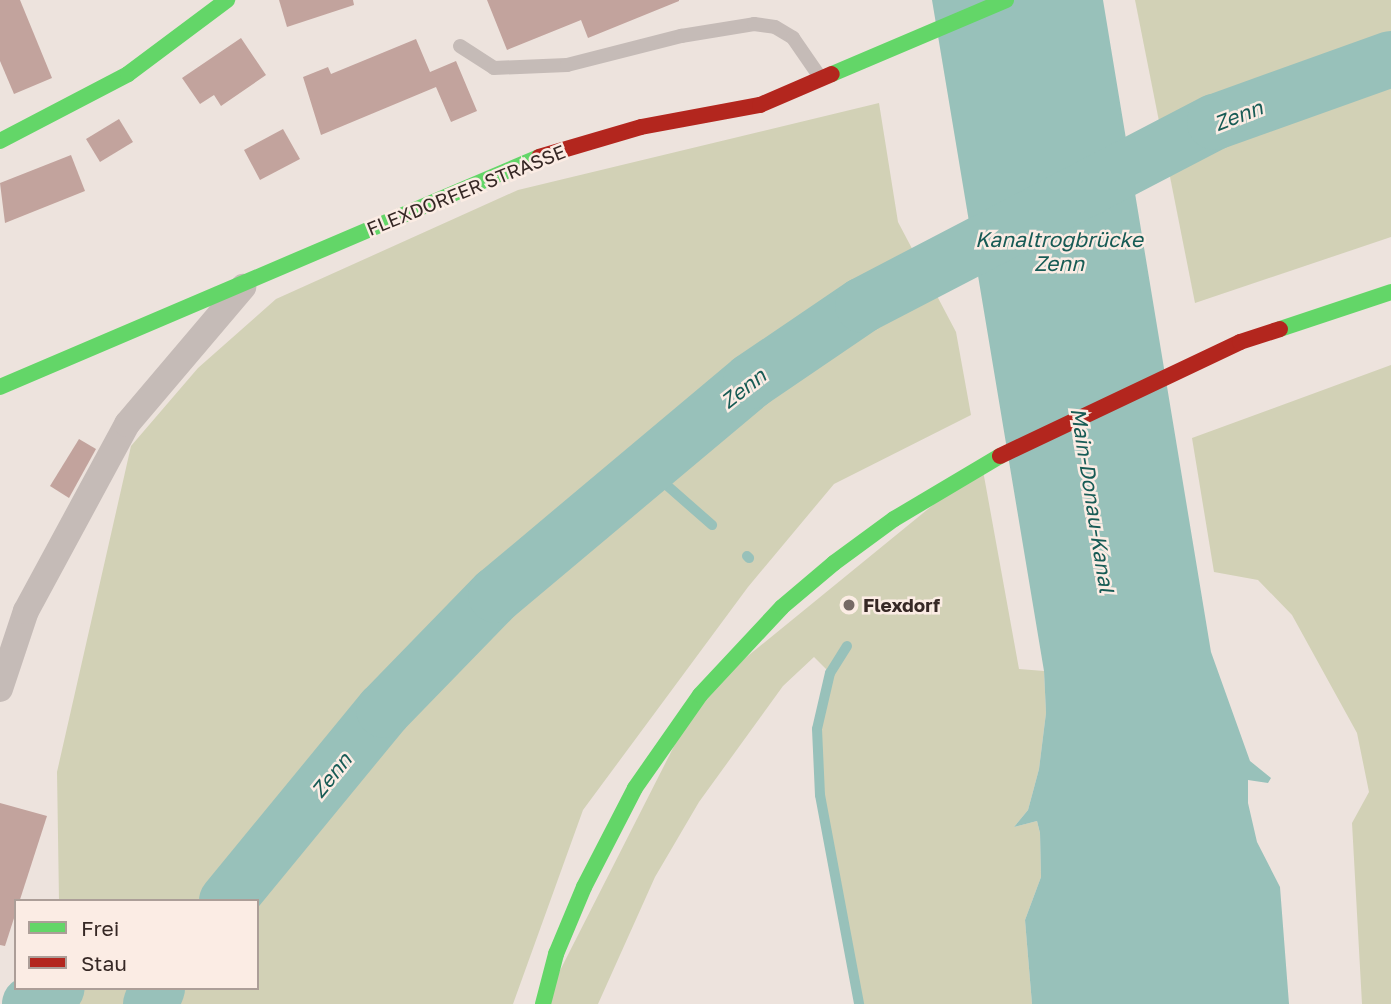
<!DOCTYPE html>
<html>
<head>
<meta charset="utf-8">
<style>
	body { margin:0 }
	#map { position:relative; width:1391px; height:1004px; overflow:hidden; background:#ede3dd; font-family:"Golos Text",sans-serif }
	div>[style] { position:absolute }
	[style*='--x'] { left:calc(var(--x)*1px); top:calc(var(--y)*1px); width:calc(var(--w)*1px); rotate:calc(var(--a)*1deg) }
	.green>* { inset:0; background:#d2d1b6 }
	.water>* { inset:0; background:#98c1ba }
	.stream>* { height:10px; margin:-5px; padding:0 5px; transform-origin:5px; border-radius:5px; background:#98c1ba }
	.river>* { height:56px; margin:-28px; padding:0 28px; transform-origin:28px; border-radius:28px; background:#98c1ba }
	.building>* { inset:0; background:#c2a39d }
	.lane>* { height:14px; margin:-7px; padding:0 7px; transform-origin:7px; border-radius:7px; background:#c5bbb7 }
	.street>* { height:26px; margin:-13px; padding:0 13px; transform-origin:13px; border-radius:13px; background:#c5bbb7 }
	.fast>* { height:16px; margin:-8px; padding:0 8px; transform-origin:8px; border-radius:8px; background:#63d668 }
	.jam>* { height:16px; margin:-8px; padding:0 8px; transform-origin:8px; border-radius:8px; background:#b3261e }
	.dots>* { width:19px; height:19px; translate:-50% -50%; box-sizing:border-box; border:4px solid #fbece4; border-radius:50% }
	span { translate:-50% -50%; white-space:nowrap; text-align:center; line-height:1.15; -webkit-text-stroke:5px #fbece4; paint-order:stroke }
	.street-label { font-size:19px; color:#362825 }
	.poi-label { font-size:19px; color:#362825; font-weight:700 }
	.left { translate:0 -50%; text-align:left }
	.water-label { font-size:21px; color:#175b55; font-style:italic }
	.legend { position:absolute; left:14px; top:899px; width:245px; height:91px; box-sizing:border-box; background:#fbece4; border:2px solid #ac9e98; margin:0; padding:9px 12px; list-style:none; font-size:21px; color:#362825 }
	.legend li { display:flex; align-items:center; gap:14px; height:35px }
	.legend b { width:35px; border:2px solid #ac9e98 }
</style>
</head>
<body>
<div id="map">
	<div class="green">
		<div style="clip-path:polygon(1135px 0,1391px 0,1391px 237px,1195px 303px)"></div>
		<div style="clip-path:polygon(879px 103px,898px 222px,956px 332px,971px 415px,834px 484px,748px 587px,583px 810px,513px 1004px,41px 1004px,50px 988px,257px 988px,257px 901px,59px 901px,57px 772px,131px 446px,198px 368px,276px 299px,518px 190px)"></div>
		<div style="clip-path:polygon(1391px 365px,1391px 1004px,1362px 1004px,1352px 823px,1369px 792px,1357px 733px,1292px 615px,1258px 580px,1214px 572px,1192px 438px)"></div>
		<div style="clip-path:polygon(982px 465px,1019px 669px,1044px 671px,1046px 713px,1039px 769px,1028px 810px,1014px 827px,1037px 821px,1040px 833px,1041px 877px,1025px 920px,1032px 1004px,859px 1004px,820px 795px,817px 729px,830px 673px,814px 657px,783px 686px,699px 802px,655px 877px,598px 1004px,543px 1004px,700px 695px)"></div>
	</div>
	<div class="water">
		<div style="clip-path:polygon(932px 0,1103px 0,1211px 652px,1250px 761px,1271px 778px,1268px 783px,1248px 780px,1248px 803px,1257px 842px,1280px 887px,1289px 1004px,1032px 1004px,1025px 920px,1041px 877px,1040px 833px,1037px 821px,1014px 827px,1028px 810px,1039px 769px,1046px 713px,1044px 671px)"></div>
	</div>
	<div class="stream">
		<div style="--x:646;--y:467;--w:88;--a:41.3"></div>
		<div style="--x:747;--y:556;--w:3;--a:45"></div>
		<div style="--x:847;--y:646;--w:32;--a:122"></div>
		<div style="--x:830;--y:673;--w:57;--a:103.1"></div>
		<div style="--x:817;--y:729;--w:66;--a:87.4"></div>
		<div style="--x:820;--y:795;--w:213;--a:79.4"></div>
	</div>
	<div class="river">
		<div style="--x:227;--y:901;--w:247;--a:-50.6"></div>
		<div style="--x:384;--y:710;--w:161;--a:-45.8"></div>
		<div style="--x:496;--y:595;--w:333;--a:-40"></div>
		<div style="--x:751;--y:381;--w:135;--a:-34.2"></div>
		<div style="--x:863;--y:305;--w:397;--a:-27.5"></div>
		<div style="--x:1215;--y:122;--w:187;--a:-19.7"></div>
		<div style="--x:30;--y:1004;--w:31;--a:-31"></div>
		<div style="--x:151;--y:1004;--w:17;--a:-69"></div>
	</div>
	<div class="building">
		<div style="clip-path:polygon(0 0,20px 0,52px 78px,14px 94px,0 61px)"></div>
		<div style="clip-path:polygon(279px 0,353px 0,354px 5px,287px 27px)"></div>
		<div style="clip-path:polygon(487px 0,679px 0,679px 1px,588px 38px,581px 20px,507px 50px)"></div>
		<div style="clip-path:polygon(241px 38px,266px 75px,221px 106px,214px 95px,200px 104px,182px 78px)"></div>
		<div style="clip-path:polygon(416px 39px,430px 72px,456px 61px,477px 111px,451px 122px,436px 87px,321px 135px,303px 77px,328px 67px,331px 74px)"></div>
		<div style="clip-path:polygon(119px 119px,133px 142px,100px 162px,86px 139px)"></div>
		<div style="clip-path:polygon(283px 129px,300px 159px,260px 180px,244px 150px)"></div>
		<div style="clip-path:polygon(71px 155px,85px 191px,5px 223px,0 183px)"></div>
		<div style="clip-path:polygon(79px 439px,96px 449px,69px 498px,50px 486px)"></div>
		<div style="clip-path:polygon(0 803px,47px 816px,5px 946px,0 945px)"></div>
	</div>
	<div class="lane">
		<div style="--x:460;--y:46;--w:40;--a:32.9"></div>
		<div style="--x:494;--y:68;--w:73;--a:-2.4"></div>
		<div style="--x:567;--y:65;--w:118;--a:-14.3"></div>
		<div style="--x:681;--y:36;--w:74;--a:-9.3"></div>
		<div style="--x:754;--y:24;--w:21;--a:8"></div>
		<div style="--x:775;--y:27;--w:21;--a:31"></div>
		<div style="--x:793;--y:38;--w:47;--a:55.3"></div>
	</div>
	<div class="street">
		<div style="--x:0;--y:689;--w:82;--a:-71.6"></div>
		<div style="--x:26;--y:611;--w:213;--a:-61.6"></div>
		<div style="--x:127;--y:424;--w:180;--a:-49.7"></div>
	</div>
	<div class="fast">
		<div style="--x:832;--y:74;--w:189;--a:-23"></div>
		<div style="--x:0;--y:141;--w:144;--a:-27.6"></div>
		<div style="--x:128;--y:74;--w:124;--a:-36.8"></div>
		<div style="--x:1280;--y:329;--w:117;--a:-18.4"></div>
		<div style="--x:0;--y:387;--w:586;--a:-23.11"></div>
		<div style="--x:543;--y:1004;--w:52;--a:-75.4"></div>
		<div style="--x:556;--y:954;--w:73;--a:-67.3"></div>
		<div style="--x:584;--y:887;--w:111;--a:-62.7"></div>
		<div style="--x:635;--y:788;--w:113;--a:-55"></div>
		<div style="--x:700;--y:695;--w:120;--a:-47"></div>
		<div style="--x:782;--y:607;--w:68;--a:-40.2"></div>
		<div style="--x:834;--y:563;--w:74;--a:-36.3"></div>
		<div style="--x:894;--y:519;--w:123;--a:-30.7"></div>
	</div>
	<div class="jam">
		<div style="--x:539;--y:157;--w:106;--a:-16.4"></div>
		<div style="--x:641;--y:127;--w:121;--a:-10.5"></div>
		<div style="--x:760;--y:105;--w:78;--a:-23.3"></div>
		<div style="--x:1000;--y:456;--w:266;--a:-25.4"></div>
		<div style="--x:1240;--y:342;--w:42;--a:-18"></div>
	</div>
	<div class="dots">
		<div style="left:849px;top:605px;background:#766965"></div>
	</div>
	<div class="street-label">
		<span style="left:466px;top:190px;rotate:-22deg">FLEXDORFER STRASSE</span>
	</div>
	<div class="poi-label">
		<span class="left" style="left:863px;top:605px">Flexdorf</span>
	</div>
	<div class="water-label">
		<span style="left:1238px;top:115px;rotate:-21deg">Zenn</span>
		<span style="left:1059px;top:251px">Kanaltrogbrücke<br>Zenn</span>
		<span style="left:743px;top:388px;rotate:-38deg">Zenn</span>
		<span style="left:1093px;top:500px;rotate:81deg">Main-Donau-Kanal</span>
		<span style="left:331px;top:775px;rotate:-51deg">Zenn</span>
	</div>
	<ul class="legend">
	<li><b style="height:9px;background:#63d668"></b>Frei</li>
	<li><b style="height:9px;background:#b3261e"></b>Stau</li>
	</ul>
</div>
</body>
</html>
